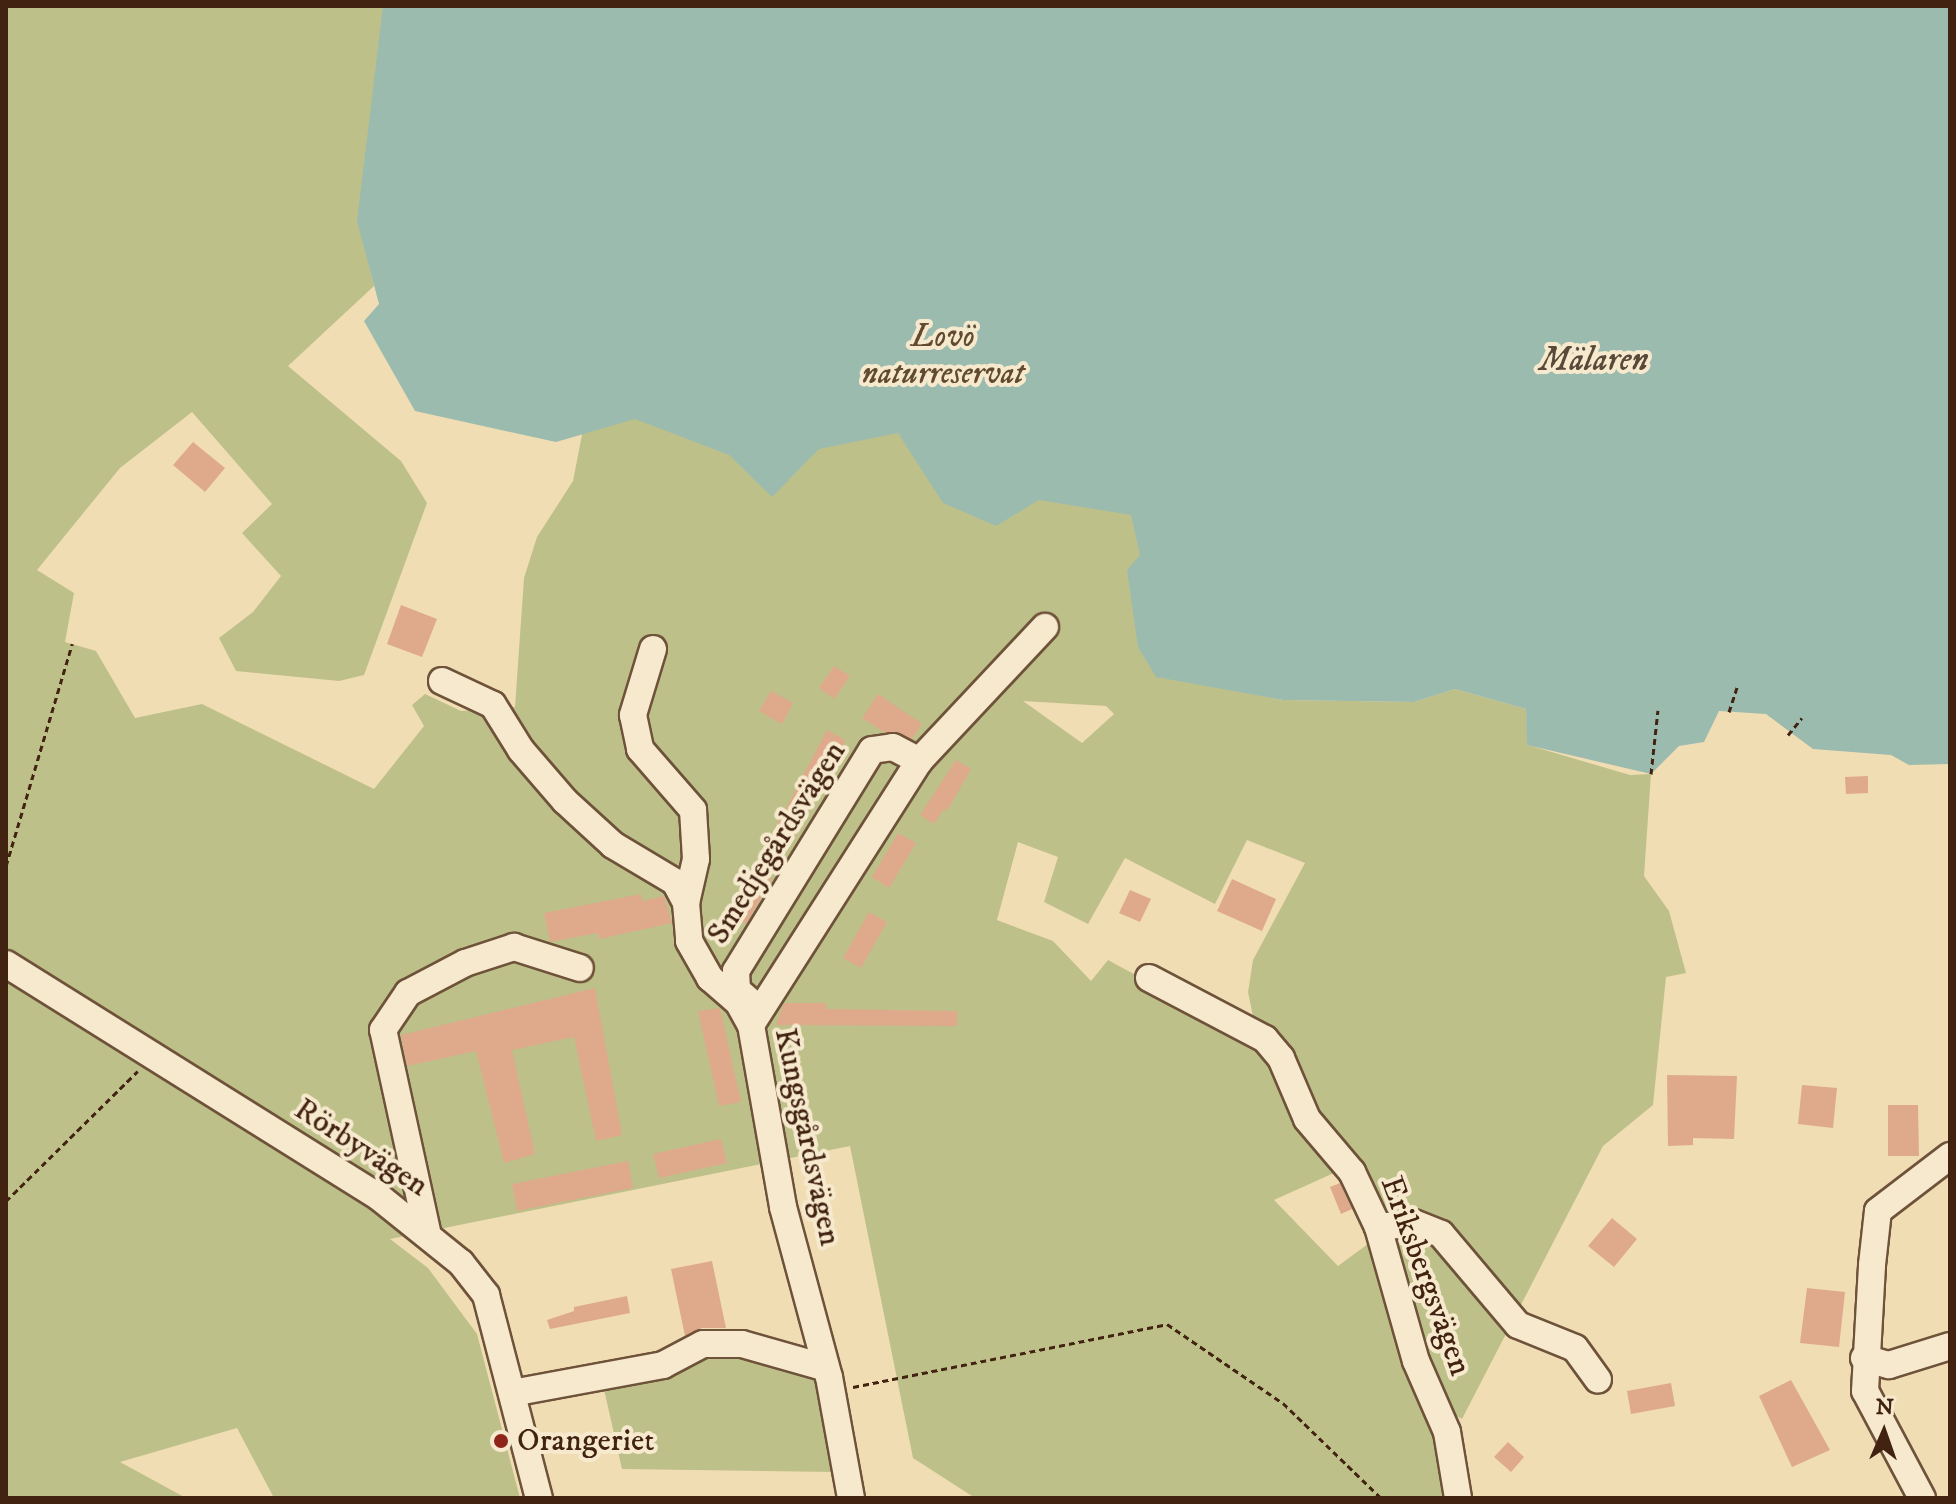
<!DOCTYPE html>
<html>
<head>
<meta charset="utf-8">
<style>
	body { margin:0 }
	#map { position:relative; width:1956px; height:1504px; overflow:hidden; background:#f1ddb3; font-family:"IM FELL DW Pica",serif }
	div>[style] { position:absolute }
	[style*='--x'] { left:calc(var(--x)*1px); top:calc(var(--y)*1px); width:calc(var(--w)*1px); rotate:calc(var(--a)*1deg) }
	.green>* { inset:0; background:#bec089 }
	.water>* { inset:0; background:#9bbbaf }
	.building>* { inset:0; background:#deaa8b }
	.path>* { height:3px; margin-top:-1.5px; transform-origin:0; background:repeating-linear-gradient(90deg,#422312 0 6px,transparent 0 10px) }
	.roads { filter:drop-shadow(2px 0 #6e523a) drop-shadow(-2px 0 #6e523a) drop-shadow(0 2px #6e523a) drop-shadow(0 -2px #6e523a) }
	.minor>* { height:26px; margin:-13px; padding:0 13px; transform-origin:13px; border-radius:13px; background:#f6e9ce }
	.dots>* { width:22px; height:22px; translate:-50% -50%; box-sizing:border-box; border:4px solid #f6e9ce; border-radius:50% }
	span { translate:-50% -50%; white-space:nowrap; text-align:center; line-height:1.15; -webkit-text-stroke:8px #f6e9ce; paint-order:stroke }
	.park-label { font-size:32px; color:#614a30; font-style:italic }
	.street-label { font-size:32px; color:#422312 }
	.poi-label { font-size:32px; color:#422312 }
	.left { translate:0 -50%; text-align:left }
	.water-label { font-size:34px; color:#584939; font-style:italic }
	.frame { position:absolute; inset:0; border:8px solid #422312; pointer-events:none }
	.north { position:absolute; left:1844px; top:1392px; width:80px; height:80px; -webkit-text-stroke:6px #f6e9ce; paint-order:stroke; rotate:2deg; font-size:22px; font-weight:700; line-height:32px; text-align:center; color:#422312 }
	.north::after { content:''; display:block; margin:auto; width:28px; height:36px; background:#422312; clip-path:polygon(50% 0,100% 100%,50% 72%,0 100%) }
</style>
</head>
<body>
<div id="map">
	<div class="green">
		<div style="clip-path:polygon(evenodd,6px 6px,1950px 6px,1950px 687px,1208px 624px,1203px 676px,1181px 680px,1283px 700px,1414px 702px,1455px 689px,1526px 709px,1528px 745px,1630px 775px,1651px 774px,1644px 876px,1669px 911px,1686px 973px,1666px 977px,1653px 1105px,1603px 1146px,1462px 1419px,1443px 1408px,1386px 1225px,1361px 1167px,1324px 1131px,1285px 1052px,1255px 1026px,1248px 992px,1253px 960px,1305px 863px,1247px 840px,1215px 904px,1125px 858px,1088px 924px,1044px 902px,1058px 857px,1018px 842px,997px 920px,1053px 941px,1091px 981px,1108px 960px,1254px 1039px,1279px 1066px,1304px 1129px,1345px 1168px,1274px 1200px,1338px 1266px,1376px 1238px,1415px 1378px,1449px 1459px,1450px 1498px,975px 1498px,913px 1458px,850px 1146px,390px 1239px,428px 1268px,477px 1334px,520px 1498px,274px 1498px,237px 1428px,120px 1462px,186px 1498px,6px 1498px,6px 6px,409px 246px,422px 305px,450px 346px,480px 367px,527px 380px,592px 383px,573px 481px,537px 537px,524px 578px,515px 707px,461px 711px,425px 694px,412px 705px,424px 726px,374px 789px,202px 704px,135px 718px,96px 651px,65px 642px,74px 593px,37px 570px,120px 468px,192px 412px,272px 504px,242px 533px,281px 576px,253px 612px,219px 638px,236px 671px,339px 681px,364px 675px,427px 503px,401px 461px,288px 366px,374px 286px,368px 259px,409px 246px,6px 6px,1023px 701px,1106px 706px,1114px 714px,1082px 743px,1023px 701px)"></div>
		<div style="clip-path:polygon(718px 1349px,813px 1370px,835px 1472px,622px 1469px,603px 1385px)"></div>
	</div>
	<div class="water">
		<div style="clip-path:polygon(383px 6px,1950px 6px,1950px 764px,1909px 765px,1891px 755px,1813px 749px,1766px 714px,1719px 711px,1704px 742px,1679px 746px,1651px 774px,1527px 745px,1526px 709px,1455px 689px,1414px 702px,1283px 700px,1156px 677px,1138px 647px,1127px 570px,1140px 555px,1131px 515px,1039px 500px,996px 526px,943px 503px,898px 433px,819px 449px,772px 497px,729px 455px,635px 419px,556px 442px,415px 411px,364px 321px,379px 304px,357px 221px)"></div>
	</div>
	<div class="building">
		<div style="clip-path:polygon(193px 442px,225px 468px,205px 492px,173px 465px)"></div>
		<div style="clip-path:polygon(401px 605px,437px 619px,422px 657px,387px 644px)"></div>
		<div style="clip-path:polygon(834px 666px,850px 676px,834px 699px,819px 688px)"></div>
		<div style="clip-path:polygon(771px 691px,793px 703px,782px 724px,759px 711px)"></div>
		<div style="clip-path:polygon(878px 694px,922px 724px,912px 739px,884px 732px,862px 718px)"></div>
		<div style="clip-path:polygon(827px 730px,845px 740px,843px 749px,785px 854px,767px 844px)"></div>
		<div style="clip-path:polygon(956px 760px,971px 769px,947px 811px,944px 809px,934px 824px,920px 815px)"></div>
		<div style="clip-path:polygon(1868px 776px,1868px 793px,1846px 794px,1845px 777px)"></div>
		<div style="clip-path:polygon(898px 833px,916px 843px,889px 888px,872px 877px)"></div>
		<div style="clip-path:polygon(754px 869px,772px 879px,746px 924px,729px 915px)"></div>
		<div style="clip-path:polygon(1232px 879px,1276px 899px,1262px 931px,1217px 911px)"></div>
		<div style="clip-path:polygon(1130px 890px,1151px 899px,1140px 922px,1119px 913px)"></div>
		<div style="clip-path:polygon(641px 894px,642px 901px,664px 896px,672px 923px,599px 939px,598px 933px,550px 942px,544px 913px)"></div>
		<div style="clip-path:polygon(869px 912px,887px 922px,861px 968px,843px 958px)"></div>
		<div style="clip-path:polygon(595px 988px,622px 1135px,596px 1141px,574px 1037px,512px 1050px,535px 1154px,504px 1163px,476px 1051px,407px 1066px,401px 1035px)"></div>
		<div style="clip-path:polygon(784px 1003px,826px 1003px,826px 1009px,957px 1011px,957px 1026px,776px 1025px)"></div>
		<div style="clip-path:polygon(720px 1008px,741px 1102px,719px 1106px,698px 1011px)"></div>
		<div style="clip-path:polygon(1667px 1075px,1737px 1076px,1734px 1139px,1693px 1138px,1693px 1145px,1668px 1146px)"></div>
		<div style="clip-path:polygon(1802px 1085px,1837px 1088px,1833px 1128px,1798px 1124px)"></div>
		<div style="clip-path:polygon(1888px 1105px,1918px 1105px,1919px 1156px,1888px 1156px)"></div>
		<div style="clip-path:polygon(721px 1139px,727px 1163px,659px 1178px,653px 1154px)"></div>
		<div style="clip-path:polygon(628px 1161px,633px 1188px,517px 1211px,512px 1184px)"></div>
		<div style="clip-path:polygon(1340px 1183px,1352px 1209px,1341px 1214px,1330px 1187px)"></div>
		<div style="clip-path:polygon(1612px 1218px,1637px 1239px,1614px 1267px,1588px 1246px)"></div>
		<div style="clip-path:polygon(712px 1261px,726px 1328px,702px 1328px,685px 1336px,671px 1269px)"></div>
		<div style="clip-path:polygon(1807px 1288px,1845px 1292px,1839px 1347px,1800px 1343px)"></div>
		<div style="clip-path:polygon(627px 1296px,630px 1313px,550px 1329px,547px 1320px,574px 1311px,574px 1307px)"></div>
		<div style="clip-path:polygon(1791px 1380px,1830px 1450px,1792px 1467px,1759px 1396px)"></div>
		<div style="clip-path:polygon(1671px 1383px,1675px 1406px,1631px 1414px,1627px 1391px)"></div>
		<div style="clip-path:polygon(1508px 1442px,1524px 1457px,1511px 1472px,1494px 1457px)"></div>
	</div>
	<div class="path">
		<div style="--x:1729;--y:712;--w:26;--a:-72"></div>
		<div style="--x:1788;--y:735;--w:22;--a:-51"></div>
		<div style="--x:1651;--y:774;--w:64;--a:-83.8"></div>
		<div style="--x:6;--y:866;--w:232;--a:-73.4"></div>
		<div style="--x:6;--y:1201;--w:185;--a:-44.6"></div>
		<div style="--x:853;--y:1387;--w:320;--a:-11.3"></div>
		<div style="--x:1167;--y:1324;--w:140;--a:34.3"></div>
		<div style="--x:1283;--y:1403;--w:136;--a:44.1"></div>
	</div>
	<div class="roads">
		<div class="minor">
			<div style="--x:653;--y:649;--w:69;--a:106.9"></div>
			<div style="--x:633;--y:715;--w:35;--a:78"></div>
			<div style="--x:640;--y:749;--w:81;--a:49"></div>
			<div style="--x:693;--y:810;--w:49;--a:86.5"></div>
			<div style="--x:696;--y:859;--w:45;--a:102.8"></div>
			<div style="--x:442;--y:681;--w:56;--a:25.2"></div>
			<div style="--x:493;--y:705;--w:53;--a:58.1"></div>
			<div style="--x:521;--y:750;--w:67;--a:49.2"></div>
			<div style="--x:565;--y:801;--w:65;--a:42.5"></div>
			<div style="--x:613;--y:845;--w:72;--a:30.8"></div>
			<div style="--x:675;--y:882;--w:24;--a:62"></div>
			<div style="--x:686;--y:903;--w:38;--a:85"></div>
			<div style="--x:689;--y:941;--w:43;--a:60.4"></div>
			<div style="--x:710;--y:978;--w:37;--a:41"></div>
			<div style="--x:738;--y:1002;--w:26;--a:61"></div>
			<div style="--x:751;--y:1025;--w:185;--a:80"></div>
			<div style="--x:783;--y:1207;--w:176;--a:74.9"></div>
			<div style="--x:829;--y:1377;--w:123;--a:79.7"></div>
			<div style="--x:6;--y:964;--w:440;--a:32"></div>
			<div style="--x:379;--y:1197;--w:105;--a:38.8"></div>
			<div style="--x:461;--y:1263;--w:41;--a:52"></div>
			<div style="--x:486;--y:1295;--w:210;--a:75.4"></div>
			<div style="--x:1149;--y:978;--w:131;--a:27.7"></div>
			<div style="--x:1265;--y:1039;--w:25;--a:50"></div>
			<div style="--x:1281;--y:1058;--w:66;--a:66.9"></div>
			<div style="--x:1307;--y:1119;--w:70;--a:49.7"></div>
			<div style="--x:1352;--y:1172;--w:61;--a:64.7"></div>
			<div style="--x:1378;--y:1227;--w:139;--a:74.2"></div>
			<div style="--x:1416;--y:1361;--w:77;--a:66.4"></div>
			<div style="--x:1447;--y:1432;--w:67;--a:80.5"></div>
			<div style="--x:752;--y:1003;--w:20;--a:-139"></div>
			<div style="--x:737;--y:990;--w:19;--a:-93"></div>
			<div style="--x:736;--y:971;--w:259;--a:-58.4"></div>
			<div style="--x:872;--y:750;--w:21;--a:-8"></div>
			<div style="--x:893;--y:747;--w:30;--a:28"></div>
			<div style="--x:751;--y:1025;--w:313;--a:-57.5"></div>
			<div style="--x:919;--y:761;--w:184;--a:-46.8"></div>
			<div style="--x:1378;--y:1227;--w:36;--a:-6"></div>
			<div style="--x:1414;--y:1223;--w:29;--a:22"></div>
			<div style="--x:1441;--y:1234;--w:119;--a:49.8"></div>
			<div style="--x:1518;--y:1325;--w:61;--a:22"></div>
			<div style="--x:1575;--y:1348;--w:39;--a:54"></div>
			<div style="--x:427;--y:1231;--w:206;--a:-102.3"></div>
			<div style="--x:383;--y:1030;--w:45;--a:-56"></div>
			<div style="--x:408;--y:993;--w:64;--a:-27.8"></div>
			<div style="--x:465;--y:963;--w:52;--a:-18.1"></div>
			<div style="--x:514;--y:947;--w:69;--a:17.7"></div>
			<div style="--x:1864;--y:1358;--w:26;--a:16"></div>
			<div style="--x:1889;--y:1365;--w:64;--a:-17.3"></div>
			<div style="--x:512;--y:1393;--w:154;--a:-10.5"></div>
			<div style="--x:663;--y:1365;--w:45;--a:-27.7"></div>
			<div style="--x:703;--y:1344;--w:39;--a:0"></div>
			<div style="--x:742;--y:1344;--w:87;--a:15.9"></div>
			<div style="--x:1922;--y:1498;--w:121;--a:-118"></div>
			<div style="--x:1865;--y:1391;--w:126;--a:-86.8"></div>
			<div style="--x:1872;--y:1265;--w:54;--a:-83.7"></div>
			<div style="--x:1878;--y:1211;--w:91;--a:-37.4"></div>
		</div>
	</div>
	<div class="dots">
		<div style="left:501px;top:1441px;background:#8f2418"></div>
	</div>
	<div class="park-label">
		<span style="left:943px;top:356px">Lovö<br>naturreservat</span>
	</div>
	<div class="street-label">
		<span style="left:777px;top:843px;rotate:-58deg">Smedjegårdsvägen</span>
		<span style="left:807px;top:1137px;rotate:78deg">Kungsgårdsvägen</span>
		<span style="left:361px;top:1148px;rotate:33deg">Rörbyvägen</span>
		<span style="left:1425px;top:1276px;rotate:70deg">Eriksbergsvägen</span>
	</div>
	<div class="poi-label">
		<span class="left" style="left:517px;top:1441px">Orangeriet</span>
	</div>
	<div class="water-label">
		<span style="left:1594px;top:361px">Mälaren</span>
	</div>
	<div class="frame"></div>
	<div class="north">N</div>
</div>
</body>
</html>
